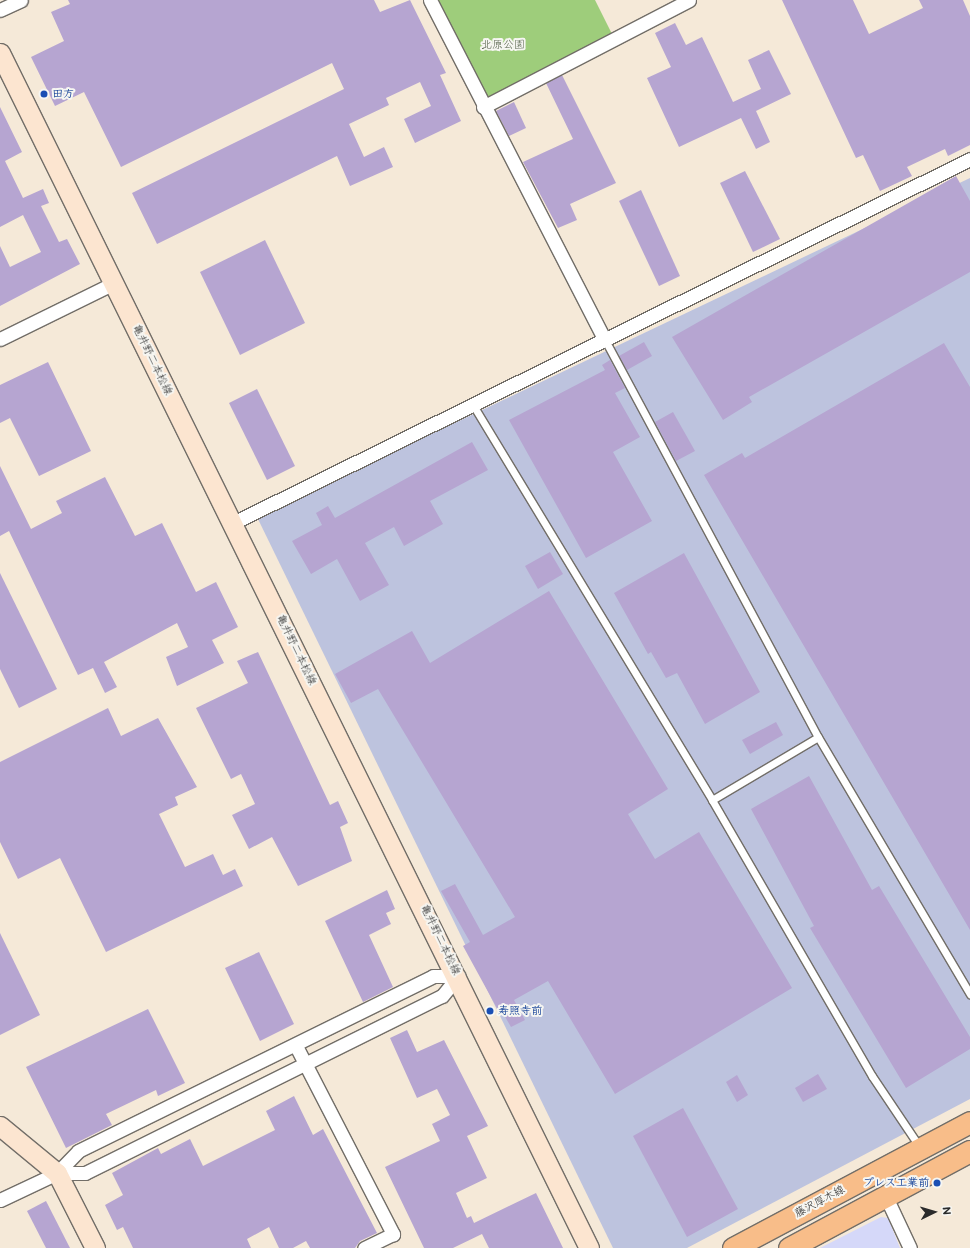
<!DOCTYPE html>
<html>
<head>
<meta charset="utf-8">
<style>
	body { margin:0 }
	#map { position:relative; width:970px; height:1248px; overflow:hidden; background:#f5e9d8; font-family:"Balsamiq Sans","Klee One",sans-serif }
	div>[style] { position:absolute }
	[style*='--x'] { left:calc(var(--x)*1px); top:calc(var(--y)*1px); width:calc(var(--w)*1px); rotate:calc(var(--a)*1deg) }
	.built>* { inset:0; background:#d5d8f9 }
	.industrial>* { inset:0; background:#bdc3de }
	.green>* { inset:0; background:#9ecd7b }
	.building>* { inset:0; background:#b6a5d1 }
	.roads { filter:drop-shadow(1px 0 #726e68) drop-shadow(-1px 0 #726e68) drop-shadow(0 1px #726e68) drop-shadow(0 -1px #726e68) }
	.lane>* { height:7px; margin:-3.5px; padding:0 3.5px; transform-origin:3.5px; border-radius:3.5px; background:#fff }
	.street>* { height:13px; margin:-6.5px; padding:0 6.5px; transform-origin:6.5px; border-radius:6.5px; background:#fff }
	.secondary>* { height:19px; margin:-9.5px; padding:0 9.5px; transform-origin:9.5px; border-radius:9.5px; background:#fce5d0 }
	.primary>* { height:21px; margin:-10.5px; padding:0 10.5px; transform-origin:10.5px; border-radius:10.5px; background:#f8bd89 }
	.dots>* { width:11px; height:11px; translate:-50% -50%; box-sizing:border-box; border:2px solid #f6f6f2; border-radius:50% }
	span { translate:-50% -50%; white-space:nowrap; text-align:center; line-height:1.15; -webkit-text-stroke:4px #f6f6f2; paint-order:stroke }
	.park-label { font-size:11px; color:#4e5c43 }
	.transit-label { font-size:11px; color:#164399; font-weight:700 }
	.left { translate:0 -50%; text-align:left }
	.right { translate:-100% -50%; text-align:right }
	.street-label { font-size:11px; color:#2b2b2b }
	.north { position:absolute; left:914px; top:1192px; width:40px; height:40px; -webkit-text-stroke:3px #f6f6f2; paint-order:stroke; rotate:85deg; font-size:11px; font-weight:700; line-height:16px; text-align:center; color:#2b2b2b }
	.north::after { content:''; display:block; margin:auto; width:14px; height:18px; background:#2b2b2b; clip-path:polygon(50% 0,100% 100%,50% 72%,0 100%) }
</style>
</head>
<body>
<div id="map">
	<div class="built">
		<div style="clip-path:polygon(881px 1217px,888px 1218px,900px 1248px,820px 1248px)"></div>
	</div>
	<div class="industrial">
		<div style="clip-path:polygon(970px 178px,970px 1099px,687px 1248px,613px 1248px,257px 517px)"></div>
	</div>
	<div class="green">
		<div style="clip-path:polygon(430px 0,595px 0,614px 38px,483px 107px)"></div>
	</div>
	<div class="building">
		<div style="clip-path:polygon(68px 0,374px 0,380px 12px,410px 0,446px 73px,440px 75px,461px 121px,415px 143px,404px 119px,431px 106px,420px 82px,386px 98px,389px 105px,349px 124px,364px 157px,384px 147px,393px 167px,350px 186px,337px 156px,157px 244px,132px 193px,344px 89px,332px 63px,121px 167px,84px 92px,55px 106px,31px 57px,64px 41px,51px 12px,70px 4px)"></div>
		<div style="clip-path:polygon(782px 0,853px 0,869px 34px,923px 8px,919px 0,963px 0,970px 16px,970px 145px,948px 156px,945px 149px,907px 167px,912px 176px,880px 191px,863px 155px,856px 158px)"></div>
		<div style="clip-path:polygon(675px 23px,686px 45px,702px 37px,733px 102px,761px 89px,748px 60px,769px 50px,791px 94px,756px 111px,770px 142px,756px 149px,741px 118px,679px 147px,647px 78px,671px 67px,655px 33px)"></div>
		<div style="clip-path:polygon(562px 75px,616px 183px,570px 204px,577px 220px,558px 228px,523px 162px,573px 139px,546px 83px)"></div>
		<div style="clip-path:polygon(514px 102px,526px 128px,509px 136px,496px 111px)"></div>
		<div style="clip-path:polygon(0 107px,22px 152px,5px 161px,23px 198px,43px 189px,49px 203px,41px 206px,59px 242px,67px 239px,80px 264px,0 306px,0 246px,10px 267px,41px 252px,23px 215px,0 227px)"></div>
		<div style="clip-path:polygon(745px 171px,780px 239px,753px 252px,720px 183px)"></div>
		<div style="clip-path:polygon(956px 176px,970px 201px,970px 272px,749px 397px,752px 402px,723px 420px,672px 337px)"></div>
		<div style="clip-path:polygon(641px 190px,680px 276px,659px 286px,619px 201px)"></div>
		<div style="clip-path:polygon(265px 240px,305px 323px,240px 355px,200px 272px)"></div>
		<div style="clip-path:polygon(644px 342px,652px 356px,627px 370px,619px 356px)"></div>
		<div style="clip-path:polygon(944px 343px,970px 387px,970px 930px,704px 475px,742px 453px,745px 458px)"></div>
		<div style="clip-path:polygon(610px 360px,625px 388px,615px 393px,640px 437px,613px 452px,652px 521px,586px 558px,509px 420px,605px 370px,602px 365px)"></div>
		<div style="clip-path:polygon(48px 362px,91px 451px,39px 476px,10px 418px,0 423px,0 385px)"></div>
		<div style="clip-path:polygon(257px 389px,295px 466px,267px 480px,229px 403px)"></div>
		<div style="clip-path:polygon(673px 412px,695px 451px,676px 461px,655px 422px)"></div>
		<div style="clip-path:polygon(472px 442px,488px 470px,430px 501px,443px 524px,404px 546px,394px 527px,365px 543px,389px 585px,360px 601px,337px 559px,311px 574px,292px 541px,322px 525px,316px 513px,328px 506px,335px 518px)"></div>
		<div style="clip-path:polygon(0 466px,31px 529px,62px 513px,56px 501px,105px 477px,135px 536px,162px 523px,196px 592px,216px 582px,238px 627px,212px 640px,224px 663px,177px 686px,166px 657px,188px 647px,177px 623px,104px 662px,117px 687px,105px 693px,93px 668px,78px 675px,9px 531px,0 536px)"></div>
		<div style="clip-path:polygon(550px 552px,563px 574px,538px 589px,525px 566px)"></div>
		<div style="clip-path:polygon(684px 553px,760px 692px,705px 724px,677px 673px,666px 678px,651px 652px,648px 654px,614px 593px)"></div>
		<div style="clip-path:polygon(0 573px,57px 689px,19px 708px,0 669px)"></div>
		<div style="clip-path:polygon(549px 591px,668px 789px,628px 814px,655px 859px,699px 832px,792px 988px,615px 1094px,548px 981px,514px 1000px,525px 1020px,511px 1027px,500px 1008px,498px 1010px,463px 946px,470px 942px,441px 891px,455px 884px,483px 935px,515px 917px,378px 689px,351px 703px,335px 674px,412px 631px,430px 663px)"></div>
		<div style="clip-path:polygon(258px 652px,330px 805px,338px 801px,348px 823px,340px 827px,352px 861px,298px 886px,272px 837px,249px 849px,232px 815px,255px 804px,241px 774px,231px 779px,196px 708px,248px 683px,237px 661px)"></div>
		<div style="clip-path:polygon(108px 708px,121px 736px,158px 718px,197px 787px,175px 797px,178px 805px,159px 814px,185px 867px,213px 854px,223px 875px,235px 869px,243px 886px,106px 952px,60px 858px,18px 879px,0 842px,0 762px)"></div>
		<div style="clip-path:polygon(776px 722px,783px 735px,750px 754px,742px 740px)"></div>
		<div style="clip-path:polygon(809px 776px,872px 890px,879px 886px,970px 1037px,970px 1049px,906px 1088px,810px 928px,814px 926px,751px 809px)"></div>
		<div style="clip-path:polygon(387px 890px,395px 909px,386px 913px,391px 924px,369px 935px,393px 987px,363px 1002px,325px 921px)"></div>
		<div style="clip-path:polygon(0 933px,40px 1015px,0 1035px)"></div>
		<div style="clip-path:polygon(259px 952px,294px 1024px,260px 1041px,225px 968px)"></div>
		<div style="clip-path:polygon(148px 1009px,185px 1083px,158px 1096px,156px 1090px,106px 1114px,112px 1125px,66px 1148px,26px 1067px)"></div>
		<div style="clip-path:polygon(407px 1030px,417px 1052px,444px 1040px,488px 1126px,467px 1136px,487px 1178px,456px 1193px,467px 1218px,471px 1216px,474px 1223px,536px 1193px,563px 1248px,489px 1248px,482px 1234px,453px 1248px,424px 1248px,385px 1167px,440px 1141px,432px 1124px,450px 1115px,437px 1089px,417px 1098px,390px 1038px)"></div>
		<div style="clip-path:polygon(818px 1074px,827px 1089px,803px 1102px,795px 1088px)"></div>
		<div style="clip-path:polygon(737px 1075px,748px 1095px,737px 1102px,726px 1082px)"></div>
		<div style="clip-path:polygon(294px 1096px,313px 1135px,323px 1129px,377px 1233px,360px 1241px,355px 1248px,310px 1248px,306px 1241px,293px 1248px,279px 1248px,269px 1227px,247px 1239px,251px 1248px,133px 1248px,123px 1227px,117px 1230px,105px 1205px,123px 1195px,112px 1173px,158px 1148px,161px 1154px,190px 1139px,203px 1166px,275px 1130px,266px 1111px)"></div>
		<div style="clip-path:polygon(683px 1108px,738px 1209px,687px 1237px,633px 1136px)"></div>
		<div style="clip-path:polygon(46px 1201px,70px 1248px,46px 1248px,27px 1211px)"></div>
	</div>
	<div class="roads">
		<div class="lane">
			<div style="--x:605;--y:340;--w:451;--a:61.8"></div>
			<div style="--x:818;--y:737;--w:299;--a:59.4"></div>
			<div style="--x:473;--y:405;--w:462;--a:58.8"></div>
			<div style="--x:712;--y:800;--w:319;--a:59.9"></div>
			<div style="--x:872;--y:1076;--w:84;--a:56.1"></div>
			<div style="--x:712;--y:800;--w:123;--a:-30.7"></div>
		</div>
		<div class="street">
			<div style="--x:430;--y:0;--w:382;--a:62.8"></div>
			<div style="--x:0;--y:10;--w:23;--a:-25"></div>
			<div style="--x:483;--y:107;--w:232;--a:-27.4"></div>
			<div style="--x:0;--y:339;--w:127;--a:-26.2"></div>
			<div style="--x:233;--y:523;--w:822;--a:-26.28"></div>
			<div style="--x:296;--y:1046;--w:212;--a:62.7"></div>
			<div style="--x:393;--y:1234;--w:32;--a:154"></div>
			<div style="--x:57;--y:1173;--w:28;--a:0"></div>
			<div style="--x:85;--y:1173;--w:398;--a:-26.4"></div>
			<div style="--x:442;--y:996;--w:26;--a:-51"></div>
			<div style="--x:886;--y:1197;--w:56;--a:64.8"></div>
			<div style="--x:0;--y:1200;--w:63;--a:-25.3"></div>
			<div style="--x:57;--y:1173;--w:30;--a:-46"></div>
			<div style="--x:78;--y:1151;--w:396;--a:-26.2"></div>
			<div style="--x:433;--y:976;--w:25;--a:0"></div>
		</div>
		<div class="secondary">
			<div style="--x:0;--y:53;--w:1332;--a:63.76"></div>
			<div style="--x:0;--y:1126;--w:74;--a:39.5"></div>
			<div style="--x:57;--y:1173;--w:84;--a:63.1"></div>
		</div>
		<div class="primary">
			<div style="--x:733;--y:1248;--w:268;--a:-28"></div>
			<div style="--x:789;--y:1248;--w:205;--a:-28.2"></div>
		</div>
	</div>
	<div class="dots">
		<div style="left:44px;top:94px;background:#1a4fb4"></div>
		<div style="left:490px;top:1011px;background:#1a4fb4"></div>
		<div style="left:937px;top:1183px;background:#1a4fb4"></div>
	</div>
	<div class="park-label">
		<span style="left:503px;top:45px">北原公園</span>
	</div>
	<div class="transit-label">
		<span class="left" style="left:52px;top:94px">田方</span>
		<span class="left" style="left:498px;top:1011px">寿照寺前</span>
		<span class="right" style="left:929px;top:1183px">プレス工業前</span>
	</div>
	<div class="street-label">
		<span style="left:152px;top:360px;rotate:64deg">亀井野二本松線</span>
		<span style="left:296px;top:650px;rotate:64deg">亀井野二本松線</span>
		<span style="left:440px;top:940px;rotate:64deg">亀井野二本松線</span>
		<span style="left:820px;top:1202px;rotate:-28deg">藤沢厚木線</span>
	</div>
	<div class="north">N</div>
</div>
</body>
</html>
